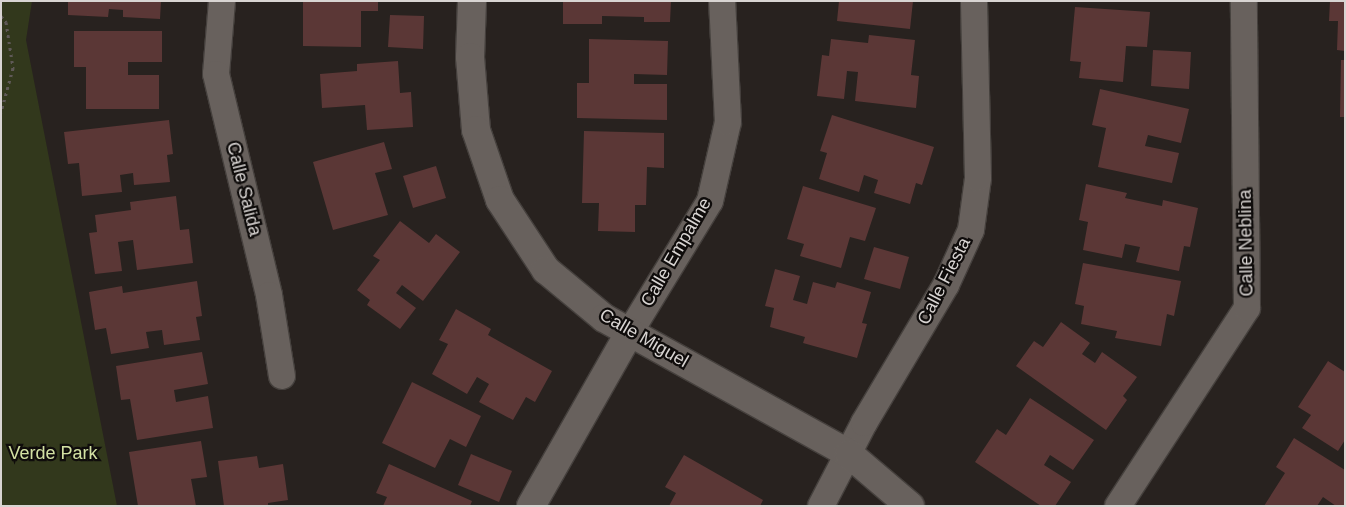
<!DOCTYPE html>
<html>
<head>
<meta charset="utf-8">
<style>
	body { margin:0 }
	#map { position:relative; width:1346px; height:507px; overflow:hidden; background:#28221f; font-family:Arial,sans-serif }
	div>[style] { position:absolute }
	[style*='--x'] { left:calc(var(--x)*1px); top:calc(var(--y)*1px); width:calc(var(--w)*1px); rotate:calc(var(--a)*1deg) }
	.green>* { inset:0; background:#32381c }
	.building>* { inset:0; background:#5b3736 }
	.path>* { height:3px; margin-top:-1.5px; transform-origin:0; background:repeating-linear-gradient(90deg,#5f5957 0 2.5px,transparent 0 6.5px) }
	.roads { filter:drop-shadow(1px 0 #45403d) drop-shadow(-1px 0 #45403d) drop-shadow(0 1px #45403d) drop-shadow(0 -1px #45403d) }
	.street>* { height:26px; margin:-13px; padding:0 13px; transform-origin:13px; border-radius:13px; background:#68615d }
	.secondary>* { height:28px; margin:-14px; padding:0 14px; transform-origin:14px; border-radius:14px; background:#68615d }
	span { translate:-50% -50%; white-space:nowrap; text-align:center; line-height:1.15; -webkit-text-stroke:4.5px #0f0c0b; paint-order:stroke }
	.street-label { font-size:18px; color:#d8d4d2 }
	.park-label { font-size:18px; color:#d3e1a3 }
	.frame { position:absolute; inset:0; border:2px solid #d8d4d2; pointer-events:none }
</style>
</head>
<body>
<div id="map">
	<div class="green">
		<div style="clip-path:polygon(1px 1px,32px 1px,26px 40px,117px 506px,1px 506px)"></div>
	</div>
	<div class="building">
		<div style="clip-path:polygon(68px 1px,161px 1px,160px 19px,123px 17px,123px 10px,109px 9px,108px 17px,68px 15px)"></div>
		<div style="clip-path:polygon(303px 1px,378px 1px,378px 11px,361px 11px,361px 47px,303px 46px)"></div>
		<div style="clip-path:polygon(563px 1px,671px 1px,670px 22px,644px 22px,644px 17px,602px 16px,602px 24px,563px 24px)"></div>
		<div style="clip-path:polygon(839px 1px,913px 1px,910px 29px,837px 21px)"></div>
		<div style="clip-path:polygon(1330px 1px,1345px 1px,1345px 51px,1337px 50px,1338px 21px,1329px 21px)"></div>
		<div style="clip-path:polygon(1075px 7px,1150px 12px,1147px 47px,1126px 46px,1123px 82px,1079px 78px,1081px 62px,1070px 61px)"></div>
		<div style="clip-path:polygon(390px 15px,424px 16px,423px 49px,388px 47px)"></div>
		<div style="clip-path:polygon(74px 31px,162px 31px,162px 62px,128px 62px,128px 75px,159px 75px,159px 109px,86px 109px,86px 67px,74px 67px)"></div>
		<div style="clip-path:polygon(869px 35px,915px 40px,911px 75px,919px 76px,916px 108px,855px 101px,858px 72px,847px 71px,844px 99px,817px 96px,822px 55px,829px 56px,831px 39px,868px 43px)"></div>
		<div style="clip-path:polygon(589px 39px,668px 41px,667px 75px,634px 74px,634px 84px,667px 84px,667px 120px,577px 118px,577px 83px,589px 83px)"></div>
		<div style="clip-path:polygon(1153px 50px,1191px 52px,1189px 89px,1151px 86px)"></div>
		<div style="clip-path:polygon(1341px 60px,1345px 60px,1345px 117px,1340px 117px)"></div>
		<div style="clip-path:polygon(398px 61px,400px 93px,411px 92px,413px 127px,367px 130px,365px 105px,322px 108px,320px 74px,357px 71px,357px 64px)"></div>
		<div style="clip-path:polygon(1100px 89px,1189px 109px,1181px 143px,1148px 135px,1145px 146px,1179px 153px,1172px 183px,1098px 167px,1106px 128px,1092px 125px)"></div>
		<div style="clip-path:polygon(832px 115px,934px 147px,922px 185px,916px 183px,910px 204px,874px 193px,878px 180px,864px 175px,859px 192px,819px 179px,827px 153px,820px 151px)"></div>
		<div style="clip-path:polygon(169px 120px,173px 154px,167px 155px,170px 182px,134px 185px,133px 173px,120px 175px,122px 192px,82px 196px,79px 163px,68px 164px,64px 132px)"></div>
		<div style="clip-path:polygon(584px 131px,664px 133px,664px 168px,647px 167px,646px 205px,635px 205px,635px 232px,598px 231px,599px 203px,582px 203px)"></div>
		<div style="clip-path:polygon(384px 142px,392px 169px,375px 173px,388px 215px,333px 230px,313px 162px)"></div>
		<div style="clip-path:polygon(436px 166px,446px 198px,413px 208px,403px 176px)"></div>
		<div style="clip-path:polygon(1086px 184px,1127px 193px,1125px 198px,1162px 206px,1163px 200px,1198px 208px,1190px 247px,1184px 246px,1179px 271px,1136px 262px,1140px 247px,1125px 244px,1122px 258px,1083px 250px,1088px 222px,1079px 220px)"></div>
		<div style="clip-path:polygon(803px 186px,876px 208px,865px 241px,850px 237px,841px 268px,800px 256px,804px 244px,787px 239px)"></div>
		<div style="clip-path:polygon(176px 196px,180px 230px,189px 229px,193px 263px,137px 270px,133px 240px,118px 242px,122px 271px,95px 274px,89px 233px,97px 232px,95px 215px,131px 210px,130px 202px)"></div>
		<div style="clip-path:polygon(400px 221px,429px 243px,436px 234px,460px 252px,423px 301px,402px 285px,396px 293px,416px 308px,400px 329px,367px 305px,370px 300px,357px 290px,380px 260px,373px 256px)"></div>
		<div style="clip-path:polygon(874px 247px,909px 257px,900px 289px,864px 279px)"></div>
		<div style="clip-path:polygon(1083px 263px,1181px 281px,1174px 316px,1167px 314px,1161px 346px,1115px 338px,1117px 331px,1081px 324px,1084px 306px,1075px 304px)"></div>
		<div style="clip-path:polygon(775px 269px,800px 276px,793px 300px,807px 304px,813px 282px,835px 288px,837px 282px,871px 292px,862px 323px,867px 324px,857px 358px,803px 343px,805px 337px,770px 327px,774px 308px,765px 306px)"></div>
		<div style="clip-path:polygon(197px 281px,202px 316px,196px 317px,200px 340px,164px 345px,162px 330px,146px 332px,149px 348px,111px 354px,106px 328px,95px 330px,89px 292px,122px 286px,123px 293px)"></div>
		<div style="clip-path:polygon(456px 309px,491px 329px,488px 335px,552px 371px,535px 402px,526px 397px,513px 420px,479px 402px,489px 384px,477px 377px,467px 394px,432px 374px,448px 344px,439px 340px)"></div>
		<div style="clip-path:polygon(1061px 322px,1090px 343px,1082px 354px,1095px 363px,1102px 352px,1137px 377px,1123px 396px,1127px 400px,1106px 430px,1016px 366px,1034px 341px,1043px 347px)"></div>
		<div style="clip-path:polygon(202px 352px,208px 384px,174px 390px,176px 402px,208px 396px,213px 428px,137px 440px,130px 399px,121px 400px,116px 366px)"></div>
		<div style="clip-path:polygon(1328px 361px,1345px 372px,1345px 440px,1338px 451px,1302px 428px,1311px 415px,1298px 407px)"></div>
		<div style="clip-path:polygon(412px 382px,481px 416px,466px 447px,450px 439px,435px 468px,382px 443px)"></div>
		<div style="clip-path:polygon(1030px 398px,1094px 440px,1073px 470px,1050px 455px,1044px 465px,1071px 482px,1055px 506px,1041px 506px,975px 462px,997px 429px,1006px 435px)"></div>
		<div style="clip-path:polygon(1294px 438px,1345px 470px,1345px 506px,1336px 506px,1323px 497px,1317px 506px,1264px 506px,1285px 473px,1276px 467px)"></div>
		<div style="clip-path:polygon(201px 441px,207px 477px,191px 479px,196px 506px,138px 506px,129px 452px)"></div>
		<div style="clip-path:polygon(471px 454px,512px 471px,499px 502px,458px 485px)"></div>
		<div style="clip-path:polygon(684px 455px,763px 500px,760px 506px,669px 506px,676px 493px,665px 487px)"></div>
		<div style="clip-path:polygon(257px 456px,259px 468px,283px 464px,288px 500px,268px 503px,268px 506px,224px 506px,218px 461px)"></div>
		<div style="clip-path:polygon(389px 464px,472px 501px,470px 506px,383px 506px,387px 497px,376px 493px)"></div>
	</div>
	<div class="path">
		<div style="--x:1;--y:16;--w:8;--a:50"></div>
		<div style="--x:6;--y:22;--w:47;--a:81.3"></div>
		<div style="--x:13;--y:68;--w:46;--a:105.3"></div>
	</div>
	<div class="roads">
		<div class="street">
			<div style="--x:222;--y:1;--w:73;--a:94.7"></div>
			<div style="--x:216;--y:74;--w:227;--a:76.5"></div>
			<div style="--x:269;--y:295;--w:82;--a:80.9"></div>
			<div style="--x:630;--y:332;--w:153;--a:-58.6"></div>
			<div style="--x:710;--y:201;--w:81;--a:-77.2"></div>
			<div style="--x:728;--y:122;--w:121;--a:-92.8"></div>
			<div style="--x:821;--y:506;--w:93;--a:-62.6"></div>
			<div style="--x:864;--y:423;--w:161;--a:-59.3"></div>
			<div style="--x:946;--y:285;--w:60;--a:-65.6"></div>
			<div style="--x:971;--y:230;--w:52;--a:-82.3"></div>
			<div style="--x:978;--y:178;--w:177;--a:-91.3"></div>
			<div style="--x:1118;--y:506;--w:236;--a:-56.9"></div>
			<div style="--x:1247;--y:308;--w:307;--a:-90.6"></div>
		</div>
		<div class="secondary">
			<div style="--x:472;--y:1;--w:56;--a:92"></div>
			<div style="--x:470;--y:57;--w:73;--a:85.3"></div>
			<div style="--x:476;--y:130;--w:74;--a:71.1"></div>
			<div style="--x:500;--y:200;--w:84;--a:56.7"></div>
			<div style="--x:546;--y:270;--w:75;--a:39.6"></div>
			<div style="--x:604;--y:318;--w:280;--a:29"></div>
			<div style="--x:849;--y:454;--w:80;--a:40.4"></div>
			<div style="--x:531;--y:506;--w:200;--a:-60.4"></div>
		</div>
	</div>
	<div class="street-label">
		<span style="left:244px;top:189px;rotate:76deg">Calle Salida</span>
		<span style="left:1246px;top:243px;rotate:-91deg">Calle Neblina</span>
		<span style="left:676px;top:252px;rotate:-60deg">Calle Empalme</span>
		<span style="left:944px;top:281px;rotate:-63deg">Calle Fiesta</span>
		<span style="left:644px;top:338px;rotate:30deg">Calle Miguel</span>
	</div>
	<div class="park-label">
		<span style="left:53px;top:453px">Verde Park</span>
	</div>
	<div class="frame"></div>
</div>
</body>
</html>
